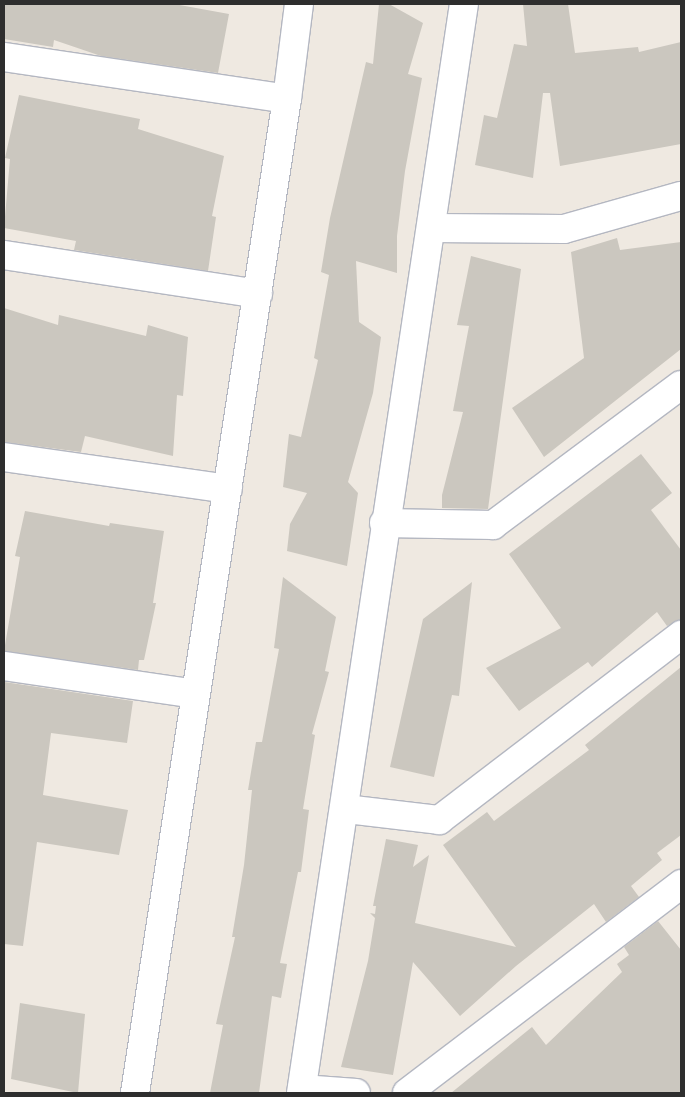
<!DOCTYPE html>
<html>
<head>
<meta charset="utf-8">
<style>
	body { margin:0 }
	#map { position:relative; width:685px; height:1097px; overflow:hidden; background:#efe9e1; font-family:"DM Sans",sans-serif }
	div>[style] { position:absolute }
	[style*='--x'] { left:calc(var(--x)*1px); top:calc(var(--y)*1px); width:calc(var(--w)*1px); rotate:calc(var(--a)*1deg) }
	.building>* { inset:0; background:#cbc7bf }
	.roads { filter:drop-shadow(1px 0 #b4b7c1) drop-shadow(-1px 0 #b4b7c1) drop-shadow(0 1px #b4b7c1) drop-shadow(0 -1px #b4b7c1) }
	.minor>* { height:28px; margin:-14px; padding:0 14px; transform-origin:14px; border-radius:14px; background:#fff }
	span { translate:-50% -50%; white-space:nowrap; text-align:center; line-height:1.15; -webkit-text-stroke:5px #fff; paint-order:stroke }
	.frame { position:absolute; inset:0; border:5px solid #2e2e2e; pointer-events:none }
</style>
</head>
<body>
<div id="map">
	<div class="building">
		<div style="clip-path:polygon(4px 4px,174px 4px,229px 14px,218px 73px,101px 56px,54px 40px,53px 47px,4px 39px)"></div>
		<div style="clip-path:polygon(379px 4px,389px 4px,423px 23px,408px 74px,422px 78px,405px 171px,397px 236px,397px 273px,356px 261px,359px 322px,381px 337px,373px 393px,348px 482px,358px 493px,347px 566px,287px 551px,290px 524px,307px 493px,283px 487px,289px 434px,301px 437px,318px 360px,314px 358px,329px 275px,321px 272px,330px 218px,366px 62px,373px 64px)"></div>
		<div style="clip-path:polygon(523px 4px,568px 4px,575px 53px,638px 47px,639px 52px,681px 42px,681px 144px,560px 166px,550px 93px,543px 93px,533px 178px,475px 165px,484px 115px,497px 118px,514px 44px,527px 46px)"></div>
		<div style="clip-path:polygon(19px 95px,140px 119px,138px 129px,224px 156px,212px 216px,216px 217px,208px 271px,74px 250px,76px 241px,4px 228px,10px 159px,5px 158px)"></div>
		<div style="clip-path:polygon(617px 238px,620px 250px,681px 242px,681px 349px,544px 457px,512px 408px,584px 358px,571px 252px)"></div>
		<div style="clip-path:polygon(471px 256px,521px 269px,488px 509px,442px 508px,442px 495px,463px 412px,453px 411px,469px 326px,457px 325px)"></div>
		<div style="clip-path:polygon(4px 308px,58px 325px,59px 315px,146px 336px,148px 325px,188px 337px,183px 396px,177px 395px,173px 456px,85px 436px,81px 452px,4px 442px)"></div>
		<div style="clip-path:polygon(641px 454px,672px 493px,651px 510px,681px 550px,681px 620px,667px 626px,657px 612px,592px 667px,588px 662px,519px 711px,486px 668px,561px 628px,509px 554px)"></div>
		<div style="clip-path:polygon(25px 511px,109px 526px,110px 523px,164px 531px,153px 603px,156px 603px,144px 660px,139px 660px,138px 670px,4px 651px,20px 557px,15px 556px)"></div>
		<div style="clip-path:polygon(283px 577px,336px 617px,325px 671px,329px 672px,312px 734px,315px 735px,303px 809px,309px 810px,301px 872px,298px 872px,280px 963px,287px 964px,281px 998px,272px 996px,259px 1093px,210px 1093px,223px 1025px,216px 1024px,235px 937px,232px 937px,244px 865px,252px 790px,248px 790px,256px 742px,262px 742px,279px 649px,274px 648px)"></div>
		<div style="clip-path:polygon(472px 582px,459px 696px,452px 695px,434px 777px,390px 767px,423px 619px)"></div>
		<div style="clip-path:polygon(681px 667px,681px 835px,657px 853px,662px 860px,631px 886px,639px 897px,606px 922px,594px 904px,516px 966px,460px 1016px,413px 962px,393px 1075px,341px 1067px,368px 961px,375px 918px,370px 913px,375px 914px,376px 906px,373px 906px,386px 839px,418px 845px,413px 867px,429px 855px,415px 923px,516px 947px,443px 845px,487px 812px,494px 821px,589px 750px,585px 745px)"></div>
		<div style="clip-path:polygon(4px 682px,133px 701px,127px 743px,51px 733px,43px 795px,128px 810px,119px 855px,37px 842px,23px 946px,4px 944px)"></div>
		<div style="clip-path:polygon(658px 921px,681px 950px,681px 1093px,451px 1093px,532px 1027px,546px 1045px,622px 972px,617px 964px,629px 955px,624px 947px)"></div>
		<div style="clip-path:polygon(20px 1003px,85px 1014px,78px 1093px,11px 1079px)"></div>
	</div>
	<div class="roads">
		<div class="minor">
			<div style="--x:4;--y:57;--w:286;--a:8.4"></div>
			<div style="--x:432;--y:228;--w:132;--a:0.4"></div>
			<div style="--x:564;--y:229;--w:122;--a:-15.8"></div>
			<div style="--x:4;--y:255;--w:257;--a:8.7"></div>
			<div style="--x:4;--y:457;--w:226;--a:8.1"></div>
			<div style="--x:384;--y:523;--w:109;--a:1.1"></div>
			<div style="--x:493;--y:525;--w:234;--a:-36.7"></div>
			<div style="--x:4;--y:666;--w:193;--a:8.3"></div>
			<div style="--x:346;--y:809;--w:94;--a:6.7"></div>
			<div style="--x:439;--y:820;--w:305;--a:-37.4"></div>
			<div style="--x:302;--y:1089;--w:54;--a:4.2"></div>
			<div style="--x:135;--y:1093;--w:1006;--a:-81.31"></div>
			<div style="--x:287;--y:99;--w:96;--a:-82.8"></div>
			<div style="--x:301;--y:1093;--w:1101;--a:-81.49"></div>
			<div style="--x:407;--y:1093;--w:345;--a:-37.3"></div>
		</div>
	</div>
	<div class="frame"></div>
</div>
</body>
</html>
